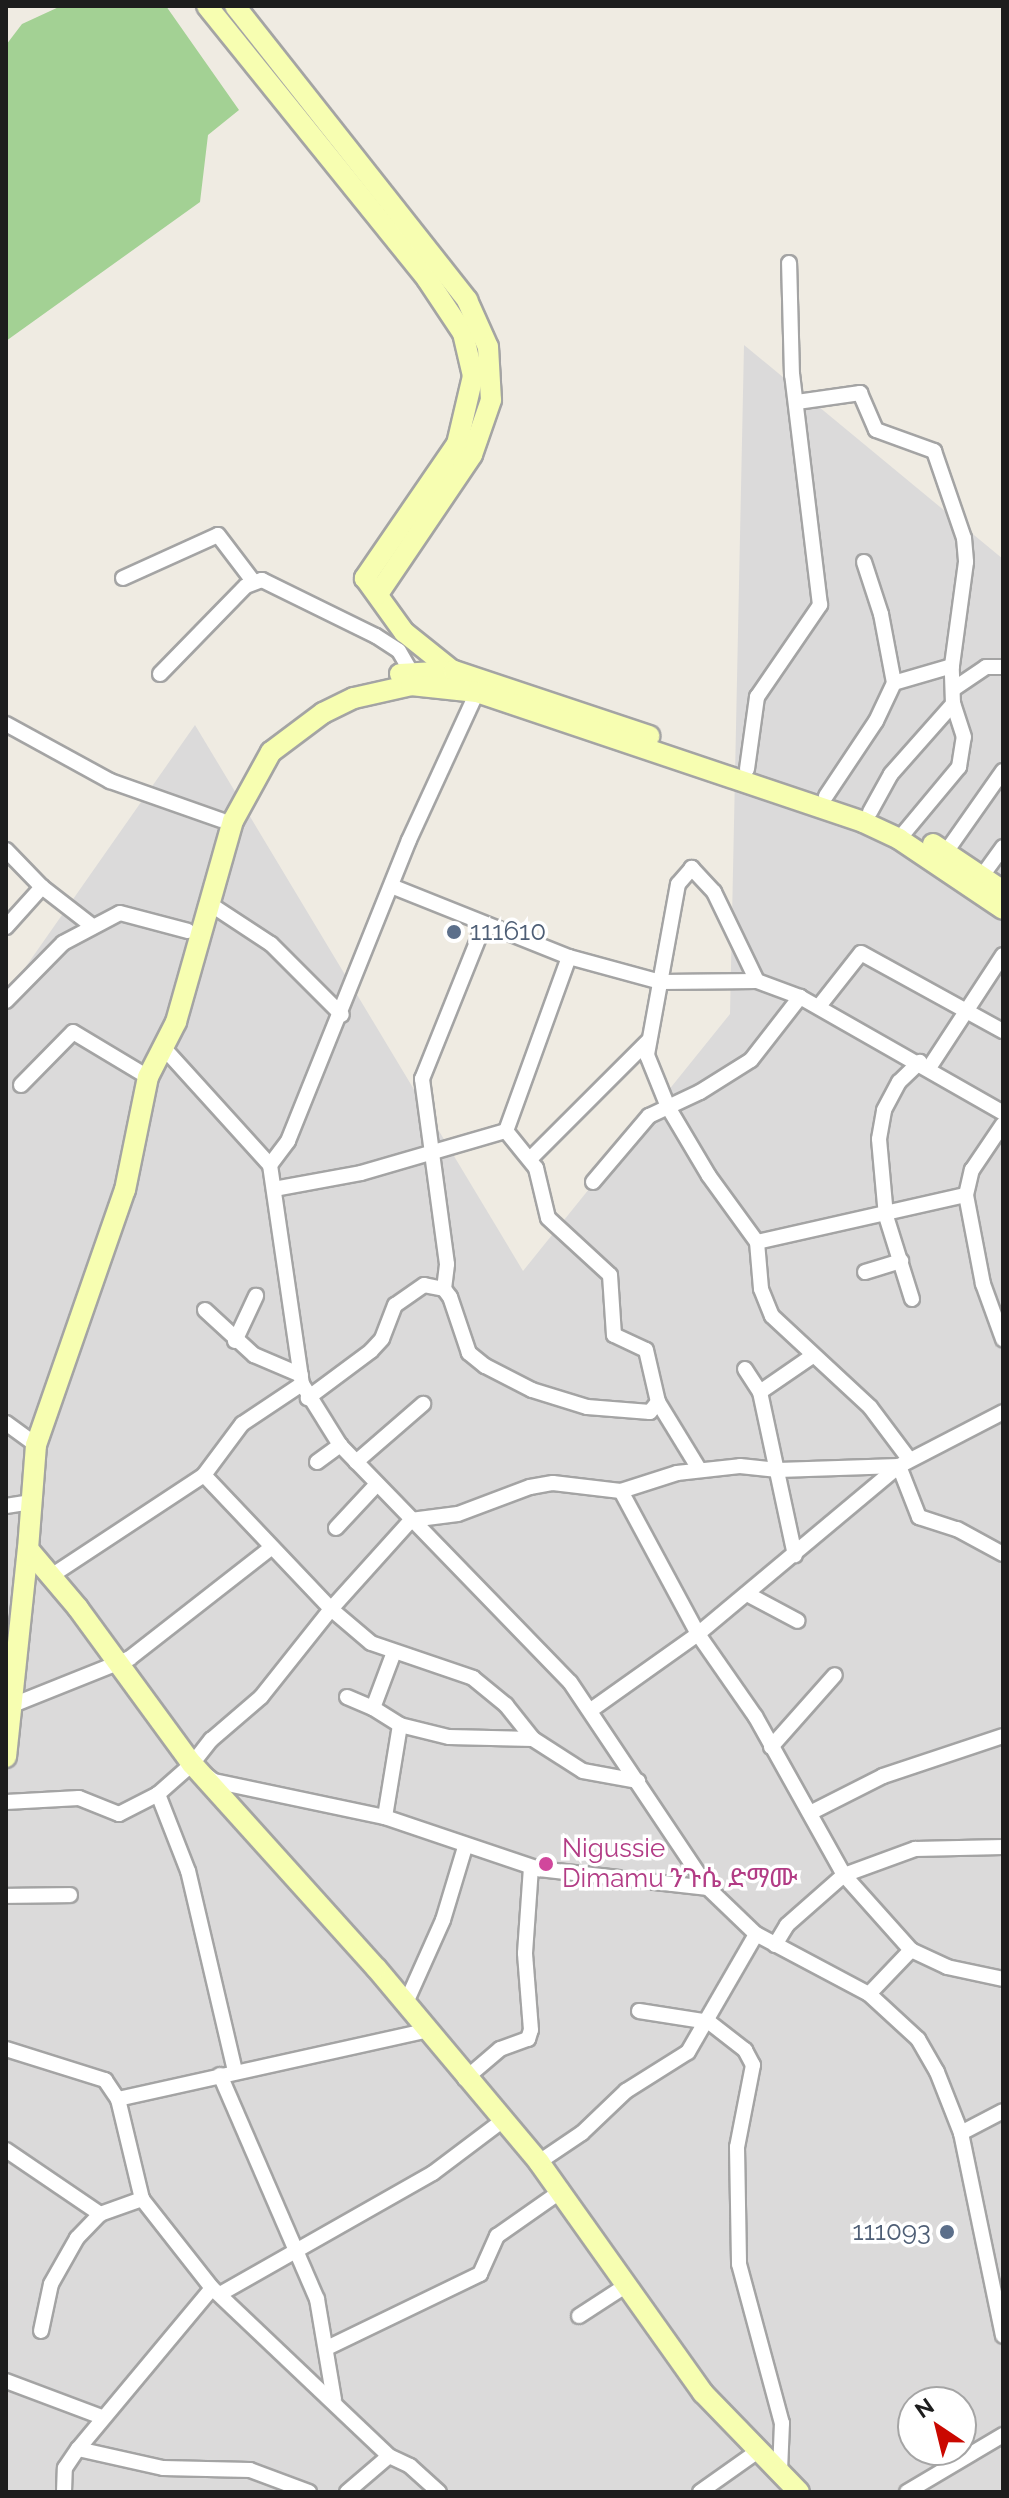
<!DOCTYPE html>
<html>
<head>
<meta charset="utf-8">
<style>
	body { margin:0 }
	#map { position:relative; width:1009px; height:2498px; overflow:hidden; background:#efebe2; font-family:Raleway,"Noto Sans Ethiopic",sans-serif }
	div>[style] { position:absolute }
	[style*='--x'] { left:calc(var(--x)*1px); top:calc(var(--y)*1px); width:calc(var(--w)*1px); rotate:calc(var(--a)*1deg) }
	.residential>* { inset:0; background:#dbdada }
	.forest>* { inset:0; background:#a3d194 }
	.roads { filter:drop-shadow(2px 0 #a4a4a4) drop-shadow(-2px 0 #a4a4a4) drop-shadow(0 2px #a4a4a4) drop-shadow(0 -2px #a4a4a4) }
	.street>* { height:14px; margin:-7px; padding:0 7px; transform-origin:7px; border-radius:7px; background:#fff }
	.secondary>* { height:20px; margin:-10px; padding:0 10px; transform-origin:10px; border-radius:10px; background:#f7feb1 }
	.dots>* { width:22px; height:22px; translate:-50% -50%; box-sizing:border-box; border:4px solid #fff; border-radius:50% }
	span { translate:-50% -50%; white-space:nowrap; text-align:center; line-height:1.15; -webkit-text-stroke:7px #fff; paint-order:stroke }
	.service-label { font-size:26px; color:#4e5e75 }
	.left { translate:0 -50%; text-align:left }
	.right { translate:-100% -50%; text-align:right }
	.hotel-label { font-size:26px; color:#b23c85 }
	.frame { position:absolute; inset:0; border:8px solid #1d1d1d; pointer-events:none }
	.north { position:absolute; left:897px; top:2386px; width:80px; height:80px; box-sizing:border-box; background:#fff; border:2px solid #a5a5a5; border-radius:50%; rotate:325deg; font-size:22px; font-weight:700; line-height:32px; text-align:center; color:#1d1d1d }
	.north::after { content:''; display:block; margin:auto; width:28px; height:36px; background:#ca0800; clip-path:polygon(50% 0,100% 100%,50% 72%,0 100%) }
</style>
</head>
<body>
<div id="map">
	<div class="residential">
		<div style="clip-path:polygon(evenodd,744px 345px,1003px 559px,1003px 2492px,6px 2492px,6px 995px,195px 725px,523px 1271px,730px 1014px,744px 345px,913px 2402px,961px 2402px,961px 2450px,913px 2450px,913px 2402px)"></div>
	</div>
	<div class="forest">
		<div style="clip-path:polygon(61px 6px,166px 6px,239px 110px,208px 135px,200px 202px,6px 341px,6px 45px,22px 24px)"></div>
	</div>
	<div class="roads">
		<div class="street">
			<div style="--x:797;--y:402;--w:64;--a:-8.1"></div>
			<div style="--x:860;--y:393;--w:40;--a:66.6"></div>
			<div style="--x:876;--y:430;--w:62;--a:19.9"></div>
			<div style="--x:934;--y:451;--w:92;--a:71"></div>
			<div style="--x:964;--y:538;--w:24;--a:85"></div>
			<div style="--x:966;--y:562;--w:105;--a:97.7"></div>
			<div style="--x:952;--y:666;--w:60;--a:163.7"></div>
			<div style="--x:894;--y:683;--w:42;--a:115.3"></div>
			<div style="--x:876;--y:721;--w:90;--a:123.7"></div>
			<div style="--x:864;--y:562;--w:55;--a:71.9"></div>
			<div style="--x:881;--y:614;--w:70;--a:79.3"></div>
			<div style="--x:123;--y:578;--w:104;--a:-24.4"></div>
			<div style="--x:218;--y:535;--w:58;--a:52.7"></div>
			<div style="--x:160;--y:674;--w:123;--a:-45.7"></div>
			<div style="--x:246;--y:586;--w:17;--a:-21"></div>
			<div style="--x:262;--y:580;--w:127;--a:26.2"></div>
			<div style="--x:376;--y:636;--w:27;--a:33"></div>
			<div style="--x:399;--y:651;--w:24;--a:60"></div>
			<div style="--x:955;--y:688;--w:37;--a:-34"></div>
			<div style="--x:986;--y:667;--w:17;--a:0"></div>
			<div style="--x:6;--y:724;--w:119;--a:28.7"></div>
			<div style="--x:110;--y:781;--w:118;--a:19.4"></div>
			<div style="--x:747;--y:769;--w:73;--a:-82.1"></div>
			<div style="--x:757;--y:697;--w:112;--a:-55.6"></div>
			<div style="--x:820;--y:605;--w:232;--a:-96.9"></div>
			<div style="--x:792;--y:375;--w:112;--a:-91.5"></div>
			<div style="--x:870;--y:812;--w:43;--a:-61.1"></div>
			<div style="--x:891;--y:774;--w:94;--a:-48.5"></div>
			<div style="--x:899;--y:839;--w:94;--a:-50.2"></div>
			<div style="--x:959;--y:767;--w:30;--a:-81"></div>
			<div style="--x:964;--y:737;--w:35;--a:-108"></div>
			<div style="--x:953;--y:704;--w:38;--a:-92"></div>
			<div style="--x:6;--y:850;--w:52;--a:45.8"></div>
			<div style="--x:946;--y:852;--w:99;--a:-54.9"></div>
			<div style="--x:982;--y:876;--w:36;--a:-54"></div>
			<div style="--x:394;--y:887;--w:188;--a:21.8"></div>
			<div style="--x:569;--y:957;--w:95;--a:15.2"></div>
			<div style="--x:661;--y:982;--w:96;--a:-0.6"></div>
			<div style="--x:757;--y:981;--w:46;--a:20.4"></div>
			<div style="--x:800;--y:997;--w:234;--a:29.7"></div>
			<div style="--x:210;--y:904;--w:73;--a:33.3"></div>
			<div style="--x:271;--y:944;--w:100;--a:45"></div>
			<div style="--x:6;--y:927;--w:54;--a:-48"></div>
			<div style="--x:42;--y:887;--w:62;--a:37.8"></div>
			<div style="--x:757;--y:981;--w:99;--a:-115.8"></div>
			<div style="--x:714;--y:892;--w:33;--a:-133"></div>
			<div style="--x:692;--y:868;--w:21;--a:131"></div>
			<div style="--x:678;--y:884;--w:174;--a:100.3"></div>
			<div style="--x:647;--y:1055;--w:56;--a:68"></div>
			<div style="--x:668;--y:1107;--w:80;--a:59.3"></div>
			<div style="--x:709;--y:1176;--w:82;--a:54"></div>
			<div style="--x:757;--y:1242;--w:47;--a:85.1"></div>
			<div style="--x:761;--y:1289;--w:29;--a:68"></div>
			<div style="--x:772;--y:1316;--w:134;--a:42.9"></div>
			<div style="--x:870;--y:1407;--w:65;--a:53.1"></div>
			<div style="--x:6;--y:1001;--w:81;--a:-45.5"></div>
			<div style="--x:63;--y:943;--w:64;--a:-27.8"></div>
			<div style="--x:120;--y:913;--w:70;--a:14.8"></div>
			<div style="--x:820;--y:1005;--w:66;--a:-51.7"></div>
			<div style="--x:861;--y:953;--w:162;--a:28.8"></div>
			<div style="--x:162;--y:1046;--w:161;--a:47.8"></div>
			<div style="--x:270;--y:1165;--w:221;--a:81.7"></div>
			<div style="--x:302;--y:1384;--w:72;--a:58.1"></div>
			<div style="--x:340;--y:1445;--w:330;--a:45.9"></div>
			<div style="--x:570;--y:1682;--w:248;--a:56.2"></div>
			<div style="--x:708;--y:1888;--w:66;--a:43.8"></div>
			<div style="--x:756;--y:1934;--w:128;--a:28"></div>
			<div style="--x:869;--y:1994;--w:67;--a:42.6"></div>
			<div style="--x:918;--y:2039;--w:38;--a:60"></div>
			<div style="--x:937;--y:2072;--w:66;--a:68.5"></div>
			<div style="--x:961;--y:2133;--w:207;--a:78.3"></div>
			<div style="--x:929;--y:1068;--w:135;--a:-56.8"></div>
			<div style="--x:21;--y:1085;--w:74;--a:-45.5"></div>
			<div style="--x:73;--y:1032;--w:87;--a:31"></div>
			<div style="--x:506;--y:1131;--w:185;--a:-70.1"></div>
			<div style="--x:531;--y:1158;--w:165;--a:-45"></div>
			<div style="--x:270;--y:1165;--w:30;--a:-53"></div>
			<div style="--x:288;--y:1141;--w:324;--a:-68.1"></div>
			<div style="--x:409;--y:840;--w:163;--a:-65.3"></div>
			<div style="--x:593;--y:1182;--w:87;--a:-49.7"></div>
			<div style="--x:649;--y:1116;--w:56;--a:-25.2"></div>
			<div style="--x:700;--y:1092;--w:60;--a:-32.1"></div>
			<div style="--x:751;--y:1060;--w:80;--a:-52.1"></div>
			<div style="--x:274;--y:1189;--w:88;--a:-10.4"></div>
			<div style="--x:361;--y:1173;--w:151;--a:-16.2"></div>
			<div style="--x:506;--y:1131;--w:48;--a:51"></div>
			<div style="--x:536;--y:1168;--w:51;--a:76.5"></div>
			<div style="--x:548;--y:1218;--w:84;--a:42.6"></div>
			<div style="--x:610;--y:1275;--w:60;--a:86.2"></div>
			<div style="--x:614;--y:1335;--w:35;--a:25"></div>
			<div style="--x:646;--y:1350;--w:53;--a:77"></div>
			<div style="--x:658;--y:1402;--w:13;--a:129"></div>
			<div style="--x:650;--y:1412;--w:63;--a:-175.5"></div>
			<div style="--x:587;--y:1407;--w:58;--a:-162.8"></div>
			<div style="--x:532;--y:1390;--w:53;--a:-152.9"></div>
			<div style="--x:485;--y:1366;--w:21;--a:-141"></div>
			<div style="--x:469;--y:1353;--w:59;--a:-108.7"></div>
			<div style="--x:450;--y:1297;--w:10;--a:-127"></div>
			<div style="--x:444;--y:1289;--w:20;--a:-169"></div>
			<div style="--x:424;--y:1285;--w:35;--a:145"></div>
			<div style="--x:395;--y:1305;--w:36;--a:111"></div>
			<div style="--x:382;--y:1339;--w:16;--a:133"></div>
			<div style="--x:371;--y:1351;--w:79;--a:143.3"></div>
			<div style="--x:966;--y:1195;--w:26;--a:-77"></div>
			<div style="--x:972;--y:1170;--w:55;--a:-56"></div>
			<div style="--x:757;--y:1242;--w:214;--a:-12.7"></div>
			<div style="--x:966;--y:1195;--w:91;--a:79.2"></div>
			<div style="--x:983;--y:1284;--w:59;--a:70"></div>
			<div style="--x:865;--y:1272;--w:38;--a:-17"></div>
			<div style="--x:444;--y:1289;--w:25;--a:-83"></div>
			<div style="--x:447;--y:1264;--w:187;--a:-97.7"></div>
			<div style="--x:422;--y:1079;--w:166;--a:-68.1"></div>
			<div style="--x:912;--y:1299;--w:87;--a:-107.4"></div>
			<div style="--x:886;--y:1216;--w:77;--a:-95.2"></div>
			<div style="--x:879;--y:1139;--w:29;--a:-80"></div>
			<div style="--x:884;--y:1110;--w:32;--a:-62"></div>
			<div style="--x:899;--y:1082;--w:29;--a:-44"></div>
			<div style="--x:205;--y:1310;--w:67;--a:42.6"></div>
			<div style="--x:254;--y:1355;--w:51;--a:23.1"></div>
			<div style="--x:235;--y:1341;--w:50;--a:-65"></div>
			<div style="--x:745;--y:1369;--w:27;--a:57"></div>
			<div style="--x:760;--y:1392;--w:62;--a:-34.5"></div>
			<div style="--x:760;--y:1392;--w:167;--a:77.9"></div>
			<div style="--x:658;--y:1402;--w:79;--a:58.5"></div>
			<div style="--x:6;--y:1423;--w:37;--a:36"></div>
			<div style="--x:317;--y:1462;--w:29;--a:-36"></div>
			<div style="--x:356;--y:1462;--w:89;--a:-40.9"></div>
			<div style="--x:204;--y:1475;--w:64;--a:-53.3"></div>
			<div style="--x:242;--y:1424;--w:72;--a:-33.7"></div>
			<div style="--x:6;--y:1506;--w:24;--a:-9"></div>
			<div style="--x:336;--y:1528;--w:60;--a:-47"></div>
			<div style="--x:51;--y:1576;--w:183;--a:-33.4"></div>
			<div style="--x:204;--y:1475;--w:185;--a:46.5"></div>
			<div style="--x:331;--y:1609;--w:120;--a:-48"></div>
			<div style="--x:411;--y:1520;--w:47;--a:-7.3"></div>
			<div style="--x:458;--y:1514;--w:77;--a:-20.6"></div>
			<div style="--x:530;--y:1487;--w:23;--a:-10"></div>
			<div style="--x:553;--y:1483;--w:68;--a:6.7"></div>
			<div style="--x:621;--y:1491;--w:59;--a:-17.8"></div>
			<div style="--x:677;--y:1473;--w:63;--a:-6.3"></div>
			<div style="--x:740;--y:1466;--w:38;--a:6"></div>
			<div style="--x:778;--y:1470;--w:121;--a:-1.9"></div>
			<div style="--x:899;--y:1466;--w:55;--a:68.6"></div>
			<div style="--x:919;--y:1517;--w:40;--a:18"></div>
			<div style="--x:957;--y:1529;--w:52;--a:28.5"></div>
			<div style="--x:749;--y:1595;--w:55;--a:28"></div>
			<div style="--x:347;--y:1697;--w:28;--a:23"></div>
			<div style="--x:373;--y:1708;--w:60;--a:-69.4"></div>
			<div style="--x:13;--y:1705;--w:126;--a:-21.9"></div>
			<div style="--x:130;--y:1658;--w:179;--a:-38"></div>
			<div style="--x:373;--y:1708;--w:32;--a:32"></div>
			<div style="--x:400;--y:1725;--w:93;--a:99.3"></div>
			<div style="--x:591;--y:1710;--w:131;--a:-35.4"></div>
			<div style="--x:698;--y:1634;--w:162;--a:-118.3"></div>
			<div style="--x:400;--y:1725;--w:50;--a:13.8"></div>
			<div style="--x:449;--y:1737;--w:84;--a:1.4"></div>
			<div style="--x:533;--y:1739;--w:59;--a:32.6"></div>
			<div style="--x:583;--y:1771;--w:56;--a:10.3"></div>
			<div style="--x:771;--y:1747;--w:96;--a:-48.4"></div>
			<div style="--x:192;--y:1764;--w:31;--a:-52"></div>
			<div style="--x:211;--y:1740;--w:66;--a:-40.7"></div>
			<div style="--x:261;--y:1697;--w:112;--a:-51.5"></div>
			<div style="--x:331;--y:1609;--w:52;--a:40.4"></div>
			<div style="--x:371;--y:1643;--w:108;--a:18.9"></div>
			<div style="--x:473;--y:1678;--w:43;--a:39.3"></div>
			<div style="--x:506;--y:1705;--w:43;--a:51.5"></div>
			<div style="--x:6;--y:1802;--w:73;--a:-3.1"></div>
			<div style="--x:79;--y:1798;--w:43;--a:21.8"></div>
			<div style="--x:119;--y:1814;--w:44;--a:-27.1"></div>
			<div style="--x:810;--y:1813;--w:82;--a:-26.9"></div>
			<div style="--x:883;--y:1776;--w:126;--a:-18.4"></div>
			<div style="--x:6;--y:1896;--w:64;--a:-0.9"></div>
			<div style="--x:775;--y:1945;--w:23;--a:-59"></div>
			<div style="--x:787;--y:1925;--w:76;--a:-41.3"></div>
			<div style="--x:844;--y:1875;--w:182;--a:-119.2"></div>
			<div style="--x:755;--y:1716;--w:100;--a:-124.8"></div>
			<div style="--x:698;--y:1634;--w:262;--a:-39.9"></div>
			<div style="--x:899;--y:1466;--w:117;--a:-27.4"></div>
			<div style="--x:911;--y:1950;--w:101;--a:-131.8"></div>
			<div style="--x:844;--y:1875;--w:76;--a:-20.1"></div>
			<div style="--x:915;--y:1849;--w:88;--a:-1.3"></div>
			<div style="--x:869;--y:1994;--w:61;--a:-46.3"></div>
			<div style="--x:911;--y:1950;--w:40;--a:25"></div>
			<div style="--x:947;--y:1967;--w:57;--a:12.1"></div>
			<div style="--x:405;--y:2005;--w:93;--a:-65.9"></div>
			<div style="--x:443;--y:1920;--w:76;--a:-73.2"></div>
			<div style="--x:639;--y:2011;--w:71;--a:8.9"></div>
			<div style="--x:709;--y:2022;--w:46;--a:37.9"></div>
			<div style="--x:745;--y:2050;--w:17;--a:62"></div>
			<div style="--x:753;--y:2065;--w:84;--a:101"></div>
			<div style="--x:737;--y:2147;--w:117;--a:89"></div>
			<div style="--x:739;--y:2264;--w:165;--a:74.9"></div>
			<div style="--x:782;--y:2423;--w:47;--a:92.4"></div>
			<div style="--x:6;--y:2049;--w:104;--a:17.4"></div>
			<div style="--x:105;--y:2080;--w:23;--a:56"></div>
			<div style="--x:118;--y:2099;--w:103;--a:76.5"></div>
			<div style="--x:142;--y:2199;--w:113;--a:51.8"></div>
			<div style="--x:212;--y:2288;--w:244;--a:43.5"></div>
			<div style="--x:235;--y:2071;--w:205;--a:-103.2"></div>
			<div style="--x:188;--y:1871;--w:83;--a:-111.3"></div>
			<div style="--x:158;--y:1794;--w:45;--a:-41.4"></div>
			<div style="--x:192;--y:1764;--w:28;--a:38"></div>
			<div style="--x:214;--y:1781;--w:175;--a:11.9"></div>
			<div style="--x:385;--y:1817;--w:163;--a:18.7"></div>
			<div style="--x:539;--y:1869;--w:170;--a:6.4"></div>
			<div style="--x:220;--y:2075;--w:244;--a:66.6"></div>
			<div style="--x:317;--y:2299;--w:102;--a:80.4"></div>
			<div style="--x:465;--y:2079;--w:46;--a:-40.6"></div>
			<div style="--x:500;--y:2049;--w:30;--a:-20"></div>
			<div style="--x:528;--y:2039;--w:9;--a:-72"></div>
			<div style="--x:531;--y:2030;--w:77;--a:-94.5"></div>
			<div style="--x:525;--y:1953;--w:86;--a:-86"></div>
			<div style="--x:118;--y:2099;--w:314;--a:-12.5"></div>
			<div style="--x:961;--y:2133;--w:47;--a:-27.6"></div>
			<div style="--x:6;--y:2150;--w:114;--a:34.2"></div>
			<div style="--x:539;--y:2162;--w:52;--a:-34"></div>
			<div style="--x:582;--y:2133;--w:61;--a:-43.7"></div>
			<div style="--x:626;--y:2091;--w:73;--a:-32.2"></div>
			<div style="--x:688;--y:2052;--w:136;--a:-60"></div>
			<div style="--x:220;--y:2294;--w:245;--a:-29.6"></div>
			<div style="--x:433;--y:2173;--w:86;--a:-37"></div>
			<div style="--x:579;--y:2316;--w:57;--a:-32.9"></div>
			<div style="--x:41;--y:2331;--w:48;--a:-78"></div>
			<div style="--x:51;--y:2284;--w:53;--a:-60.5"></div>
			<div style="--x:77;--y:2238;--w:33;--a:-46"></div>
			<div style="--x:100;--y:2214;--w:45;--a:-19.7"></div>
			<div style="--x:329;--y:2347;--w:168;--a:-25.8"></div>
			<div style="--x:480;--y:2274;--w:42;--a:-65.9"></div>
			<div style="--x:497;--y:2236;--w:78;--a:-35.1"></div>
			<div style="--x:6;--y:2381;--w:103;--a:20.6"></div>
			<div style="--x:78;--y:2449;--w:209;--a:-50.2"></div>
			<div style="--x:64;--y:2492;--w:24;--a:-88"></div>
			<div style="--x:65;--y:2468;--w:23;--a:-56"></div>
			<div style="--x:78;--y:2449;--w:87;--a:12.6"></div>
			<div style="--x:163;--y:2468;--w:87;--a:1.3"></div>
			<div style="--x:250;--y:2470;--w:63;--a:20.4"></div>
			<div style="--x:347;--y:2492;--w:55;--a:-40.6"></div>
			<div style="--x:389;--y:2456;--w:23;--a:25"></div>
			<div style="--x:410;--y:2466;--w:39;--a:42"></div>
			<div style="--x:700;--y:2492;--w:71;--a:-35.3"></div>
			<div style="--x:907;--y:2492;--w:112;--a:-30.7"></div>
		</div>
		<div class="secondary">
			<div style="--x:207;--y:6;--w:351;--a:51.1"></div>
			<div style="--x:427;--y:279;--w:65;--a:56.3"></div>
			<div style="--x:463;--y:333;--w:44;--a:76.9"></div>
			<div style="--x:473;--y:376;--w:70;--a:103.2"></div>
			<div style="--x:457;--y:444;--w:163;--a:124.5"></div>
			<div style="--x:365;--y:578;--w:67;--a:54.2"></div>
			<div style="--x:404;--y:632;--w:70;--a:38.7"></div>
			<div style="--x:235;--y:6;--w:375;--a:51.7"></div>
			<div style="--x:467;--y:300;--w:51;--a:65.9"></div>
			<div style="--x:488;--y:347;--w:53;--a:86.8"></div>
			<div style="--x:491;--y:400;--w:58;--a:109.1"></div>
			<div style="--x:472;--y:455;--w:168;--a:124.1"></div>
			<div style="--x:400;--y:674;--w:54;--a:-3.2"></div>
			<div style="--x:454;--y:671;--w:206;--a:18.4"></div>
			<div style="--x:933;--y:844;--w:84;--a:33.9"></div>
			<div style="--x:6;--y:1757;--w:209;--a:-84"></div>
			<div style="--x:799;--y:2492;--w:138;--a:-134.1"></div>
			<div style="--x:703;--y:2393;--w:283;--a:-125.4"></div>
			<div style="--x:539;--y:2162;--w:253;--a:-130"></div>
			<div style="--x:376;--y:1968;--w:275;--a:-132"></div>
			<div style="--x:192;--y:1764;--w:193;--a:-126.2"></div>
			<div style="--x:78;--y:1608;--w:77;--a:-130.3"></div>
			<div style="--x:28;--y:1549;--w:104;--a:-85.6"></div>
			<div style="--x:36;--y:1445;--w:270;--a:-70.8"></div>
			<div style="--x:125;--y:1190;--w:115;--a:-78.5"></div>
			<div style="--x:148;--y:1077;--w:62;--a:-63"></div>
			<div style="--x:176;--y:1022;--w:209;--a:-74.2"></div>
			<div style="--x:233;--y:821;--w:79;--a:-61.2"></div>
			<div style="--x:271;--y:752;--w:65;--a:-36.9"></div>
			<div style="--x:323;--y:713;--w:34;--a:-26"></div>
			<div style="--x:354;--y:698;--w:58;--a:-12.8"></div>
			<div style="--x:411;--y:685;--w:66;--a:6.1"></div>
			<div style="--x:477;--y:692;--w:407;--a:18.6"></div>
			<div style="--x:863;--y:822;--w:40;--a:25"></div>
			<div style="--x:899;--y:839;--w:125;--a:33.9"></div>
		</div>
	</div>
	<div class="dots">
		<div style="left:454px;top:932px;background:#5c6f8a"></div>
		<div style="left:546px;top:1864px;background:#d1479c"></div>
		<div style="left:947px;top:2232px;background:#5c6f8a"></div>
	</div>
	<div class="service-label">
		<span class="left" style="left:470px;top:932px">111610</span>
		<span class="right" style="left:931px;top:2232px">111093</span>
	</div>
	<div class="hotel-label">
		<span class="left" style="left:562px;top:1864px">Nigussie<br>Dimamu ንጉሴ ድማሙ</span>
	</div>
	<div class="frame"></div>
	<div class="north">N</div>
</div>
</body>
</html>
